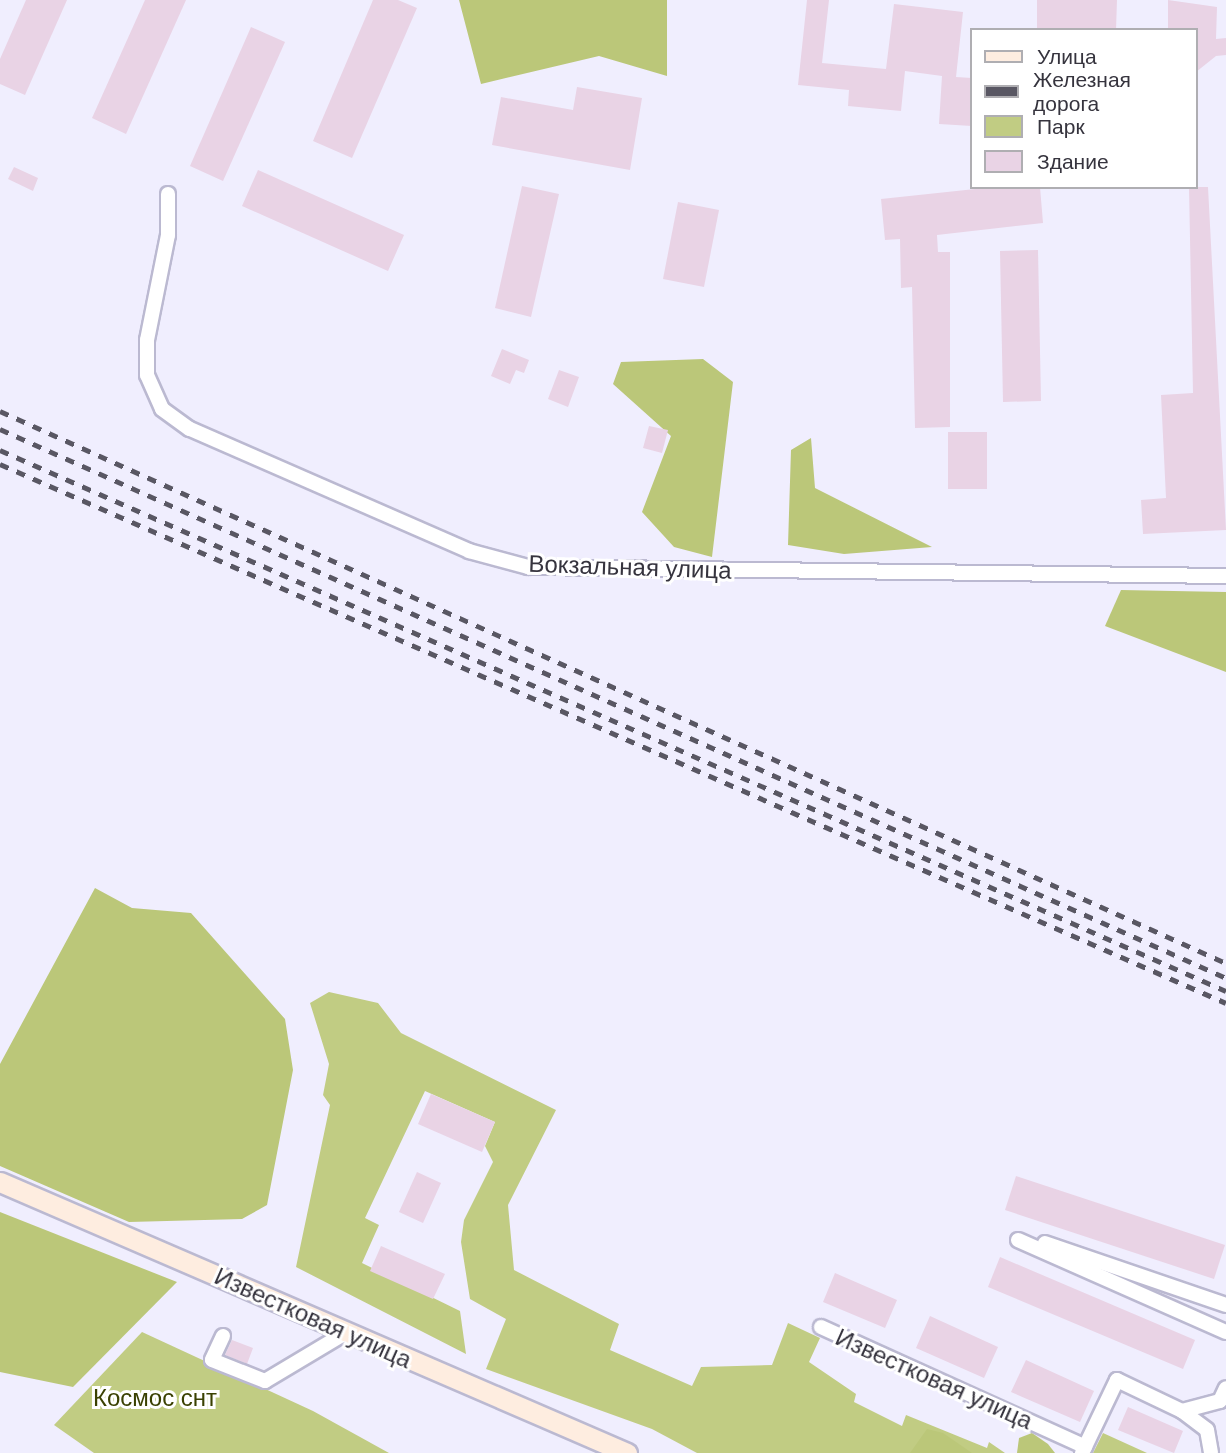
<!DOCTYPE html>
<html>
<head>
<meta charset="utf-8">
<style>
	body { margin:0 }
	#map { position:relative; width:1226px; height:1453px; overflow:hidden; background:#f0eefe; font-family:Helvetica,sans-serif }
	div>[style] { position:absolute }
	[style*='--x'] { left:calc(var(--x)*1px); top:calc(var(--y)*1px); width:calc(var(--w)*1px); rotate:calc(var(--a)*1deg) }
	.green>* { inset:0; background:#c1cc83 }
	.forest>* { inset:0; background:#bbc779 }
	.building>* { inset:0; background:#e9d3e5 }
	.roads { filter:drop-shadow(2px 0 #bbb9d1) drop-shadow(-2px 0 #bbb9d1) drop-shadow(0 2px #bbb9d1) drop-shadow(0 -2px #bbb9d1) }
	.street>* { height:14px; margin:-7px; padding:0 7px; transform-origin:7px; border-radius:7px; background:#fff }
	.secondary>* { height:19px; margin:-9.5px; padding:0 9.5px; transform-origin:9.5px; border-radius:9.5px; background:#feede0 }
	.rail>* { height:5px; margin-top:-2.5px; transform-origin:0; background:repeating-linear-gradient(90deg,#595763 0 9px,transparent 0 18px) }
	span { translate:-50% -50%; white-space:nowrap; text-align:center; line-height:1.15; -webkit-text-stroke:6px #fff; paint-order:stroke }
	.street-label { font-size:24px; color:#36343e }
	.park-label { font-size:24px; color:#3a4102 }
	.legend { position:absolute; left:970px; top:28px; width:228px; height:161px; box-sizing:border-box; background:#fff; border:2px solid #afaeb2; margin:0; padding:9px 12px; list-style:none; font-size:21px; color:#36343e }
	.legend li { display:flex; align-items:center; gap:14px; height:35px }
	.legend b { width:35px; border:2px solid #afaeb2 }
</style>
</head>
<body>
<div id="map">
	<div class="green">
		<div style="clip-path:polygon(329px 992px,378px 1003px,401px 1033px,556px 1110px,508px 1205px,514px 1270px,619px 1324px,610px 1350px,692px 1386px,701px 1367px,772px 1365px,788px 1323px,820px 1338px,809px 1362px,856px 1394px,854px 1402px,902px 1426px,906px 1415px,987px 1448px,989px 1442px,1005px 1453px,697px 1453px,652px 1429px,486px 1369px,506px 1319px,470px 1299px,461px 1242px,464px 1220px,493px 1162px,485px 1146px,495px 1122px,425px 1091px,365px 1218px,379px 1225px,362px 1263px,460px 1311px,466px 1354px,296px 1267px,330px 1105px,323px 1095px,329px 1064px,310px 1003px)"></div>
		<div style="clip-path:polygon(142px 1332px,313px 1411px,389px 1453px,94px 1453px,54px 1425px)"></div>
		<div style="clip-path:polygon(1103px 1433px,1147px 1453px,1093px 1453px)"></div>
	</div>
	<div class="forest">
		<div style="clip-path:polygon(459px 0,667px 0,667px 76px,599px 56px,481px 84px)"></div>
		<div style="clip-path:polygon(703px 359px,733px 382px,712px 557px,674px 547px,642px 512px,671px 436px,613px 384px,621px 362px)"></div>
		<div style="clip-path:polygon(811px 438px,815px 488px,932px 547px,844px 554px,788px 545px,791px 450px)"></div>
		<div style="clip-path:polygon(1121px 590px,1226px 592px,1226px 672px,1105px 626px)"></div>
		<div style="clip-path:polygon(95px 888px,132px 908px,191px 913px,285px 1019px,293px 1070px,267px 1205px,242px 1219px,129px 1222px,0 1166px,0 1064px)"></div>
		<div style="clip-path:polygon(0 1212px,177px 1282px,73px 1387px,0 1372px)"></div>
		<div style="clip-path:polygon(927px 1429px,943px 1433px,972px 1453px,910px 1453px)"></div>
		<div style="clip-path:polygon(1032px 1433px,1048px 1444px,1055px 1453px,1017px 1453px,1019px 1438px)"></div>
	</div>
	<div class="building">
		<div style="clip-path:polygon(26px 0,67px 0,25px 95px,0 84px,0 59px)"></div>
		<div style="clip-path:polygon(145px 0,186px 0,126px 134px,92px 118px)"></div>
		<div style="clip-path:polygon(373px 0,398px 0,417px 8px,352px 158px,313px 141px)"></div>
		<div style="clip-path:polygon(807px 0,829px 0,822px 63px,886px 69px,894px 4px,963px 12px,956px 77px,972px 78px,972px 126px,939px 124px,942px 76px,905px 71px,901px 111px,848px 106px,849px 90px,798px 85px)"></div>
		<div style="clip-path:polygon(1037px 0,1117px 0,1116px 30px,1037px 30px)"></div>
		<div style="clip-path:polygon(1168px 0,1217px 7px,1216px 39px,1226px 38px,1226px 55px,1216px 56px,1196px 72px,1196px 30px,1168px 30px)"></div>
		<div style="clip-path:polygon(251px 27px,285px 42px,223px 181px,190px 166px)"></div>
		<div style="clip-path:polygon(577px 87px,642px 98px,630px 170px,492px 145px,501px 97px,573px 110px)"></div>
		<div style="clip-path:polygon(14px 167px,38px 178px,33px 191px,8px 179px)"></div>
		<div style="clip-path:polygon(258px 170px,404px 235px,388px 271px,242px 206px)"></div>
		<div style="clip-path:polygon(522px 186px,559px 194px,531px 317px,495px 308px)"></div>
		<div style="clip-path:polygon(994px 187px,1040px 187px,1043px 223px,937px 235px,938px 252px,950px 252px,950px 427px,915px 428px,912px 287px,901px 288px,900px 239px,885px 240px,881px 199px)"></div>
		<div style="clip-path:polygon(1189px 187px,1208px 187px,1226px 530px,1143px 534px,1141px 500px,1166px 498px,1161px 395px,1193px 393px)"></div>
		<div style="clip-path:polygon(678px 202px,719px 210px,704px 287px,663px 279px)"></div>
		<div style="clip-path:polygon(1038px 250px,1041px 401px,1003px 402px,1000px 251px)"></div>
		<div style="clip-path:polygon(502px 349px,529px 360px,524px 373px,516px 370px,510px 384px,491px 376px)"></div>
		<div style="clip-path:polygon(559px 370px,579px 377px,568px 407px,548px 399px)"></div>
		<div style="clip-path:polygon(649px 426px,668px 430px,662px 453px,643px 448px)"></div>
		<div style="clip-path:polygon(948px 432px,987px 432px,987px 489px,948px 489px)"></div>
		<div style="clip-path:polygon(431px 1094px,495px 1122px,482px 1152px,418px 1124px)"></div>
		<div style="clip-path:polygon(417px 1172px,441px 1183px,423px 1223px,399px 1212px)"></div>
		<div style="clip-path:polygon(1016px 1176px,1225px 1245px,1214px 1279px,1005px 1210px)"></div>
		<div style="clip-path:polygon(381px 1246px,445px 1274px,433px 1299px,370px 1271px)"></div>
		<div style="clip-path:polygon(1000px 1257px,1195px 1340px,1183px 1369px,988px 1287px)"></div>
		<div style="clip-path:polygon(835px 1273px,897px 1300px,885px 1328px,823px 1302px)"></div>
		<div style="clip-path:polygon(930px 1316px,998px 1347px,984px 1378px,916px 1348px)"></div>
		<div style="clip-path:polygon(232px 1340px,253px 1348px,247px 1364px,225px 1355px)"></div>
		<div style="clip-path:polygon(1026px 1360px,1094px 1391px,1080px 1422px,1011px 1392px)"></div>
		<div style="clip-path:polygon(1128px 1407px,1183px 1431px,1174px 1453px,1118px 1430px)"></div>
	</div>
	<div class="roads">
		<div class="street">
			<div style="--x:168;--y:194;--w:41;--a:90"></div>
			<div style="--x:168;--y:235;--w:107;--a:101.3"></div>
			<div style="--x:147;--y:340;--w:35;--a:90"></div>
			<div style="--x:147;--y:375;--w:37;--a:66"></div>
			<div style="--x:162;--y:409;--w:34;--a:36"></div>
			<div style="--x:190;--y:429;--w:305;--a:23.6"></div>
			<div style="--x:469;--y:551;--w:61;--a:15.2"></div>
			<div style="--x:528;--y:567;--w:698;--a:0.74"></div>
			<div style="--x:1018;--y:1240;--w:227;--a:23.9"></div>
			<div style="--x:1045;--y:1243;--w:191;--a:18.9"></div>
			<div style="--x:821;--y:1327;--w:290;--a:24.4"></div>
			<div style="--x:223;--y:1336;--w:26;--a:115"></div>
			<div style="--x:212;--y:1360;--w:57;--a:21.6"></div>
			<div style="--x:265;--y:1381;--w:96;--a:-30.9"></div>
			<div style="--x:1182;--y:1411;--w:31;--a:37"></div>
			<div style="--x:1207;--y:1430;--w:23;--a:80"></div>
			<div style="--x:1082;--y:1453;--w:81;--a:-64.4"></div>
			<div style="--x:1117;--y:1380;--w:72;--a:25.5"></div>
			<div style="--x:1182;--y:1411;--w:39;--a:-15"></div>
			<div style="--x:1220;--y:1401;--w:14;--a:-65"></div>
		</div>
		<div class="secondary">
			<div style="--x:0;--y:1182;--w:683;--a:23.37"></div>
		</div>
	</div>
	<div class="rail">
		<div style="--x:0;--y:411;--w:1345;--a:24.24"></div>
		<div style="--x:0;--y:429;--w:1343;--a:24.12"></div>
		<div style="--x:0;--y:450;--w:1340;--a:23.81"></div>
		<div style="--x:0;--y:464;--w:1339;--a:23.73"></div>
	</div>
	<div class="street-label">
		<span style="left:630px;top:567px;rotate:2deg">Вокзальная улица</span>
		<span style="left:313px;top:1318px;rotate:24deg">Известковая улица</span>
		<span style="left:934px;top:1379px;rotate:24deg">Известковая улица</span>
	</div>
	<div class="park-label">
		<span style="left:155px;top:1398px">Космос снт</span>
	</div>
	<ul class="legend">
	<li><b style="height:9px;background:#feede0"></b>Улица</li>
	<li><b style="height:9px;background:#595763"></b>Железная дорога</li>
	<li><b style="height:19px;background:#c1cc83"></b>Парк</li>
	<li><b style="height:19px;background:#e9d3e5"></b>Здание</li>
	</ul>
</div>
</body>
</html>
